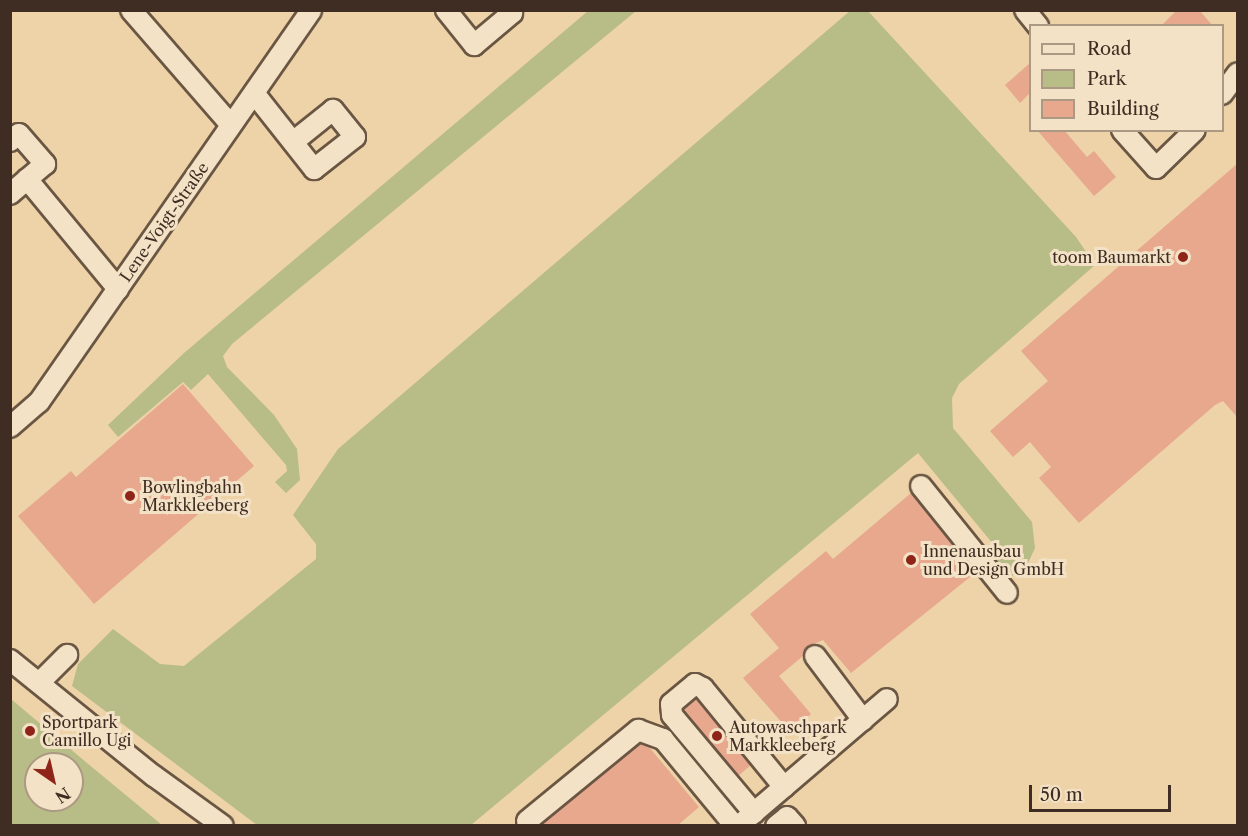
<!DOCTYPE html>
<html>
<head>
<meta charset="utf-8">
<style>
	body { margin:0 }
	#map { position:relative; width:1248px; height:836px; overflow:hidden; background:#edd3a7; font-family:"Libre Caslon Text",serif }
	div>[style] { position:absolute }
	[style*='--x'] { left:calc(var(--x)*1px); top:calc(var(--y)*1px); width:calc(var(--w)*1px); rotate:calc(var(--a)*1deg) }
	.green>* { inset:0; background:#b8bc87 }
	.building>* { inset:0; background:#e7a88e }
	.roads { filter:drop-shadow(2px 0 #6a5643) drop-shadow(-2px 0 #6a5643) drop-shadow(0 2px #6a5643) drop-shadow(0 -2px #6a5643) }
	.minor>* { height:20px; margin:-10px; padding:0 10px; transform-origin:10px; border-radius:10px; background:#f3e2c6 }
	.dots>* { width:16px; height:16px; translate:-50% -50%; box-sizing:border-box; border:3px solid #f3e2c6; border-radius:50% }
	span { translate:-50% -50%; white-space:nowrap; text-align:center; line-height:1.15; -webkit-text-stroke:6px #f3e2c6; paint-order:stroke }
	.street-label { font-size:16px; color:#3f2c22 }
	.poi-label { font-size:16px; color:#3f2c22 }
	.right { translate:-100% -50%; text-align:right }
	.left { translate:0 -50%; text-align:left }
	.frame { position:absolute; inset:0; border:12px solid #3f2c22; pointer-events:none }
	.legend { position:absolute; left:1029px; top:24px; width:195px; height:108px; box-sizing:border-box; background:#f3e2c6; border:2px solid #ab9984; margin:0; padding:8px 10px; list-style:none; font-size:18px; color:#3f2c22 }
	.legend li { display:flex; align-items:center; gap:12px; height:30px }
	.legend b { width:30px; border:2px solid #ab9984 }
	.north { position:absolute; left:24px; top:752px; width:60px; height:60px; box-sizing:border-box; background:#f3e2c6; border:2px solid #ab9984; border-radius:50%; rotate:146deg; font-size:16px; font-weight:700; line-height:24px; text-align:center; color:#3f2c22 }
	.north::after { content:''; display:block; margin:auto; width:21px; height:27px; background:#8f2418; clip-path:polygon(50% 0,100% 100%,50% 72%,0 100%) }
	.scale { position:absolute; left:1029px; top:785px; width:142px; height:27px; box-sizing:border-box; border:3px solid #3f2c22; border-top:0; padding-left:8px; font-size:18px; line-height:21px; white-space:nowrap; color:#3f2c22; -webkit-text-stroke:4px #f3e2c6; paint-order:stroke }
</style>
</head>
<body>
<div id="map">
	<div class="green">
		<div style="clip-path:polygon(851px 10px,868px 11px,1076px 237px,1095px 265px,959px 384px,952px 398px,953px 428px,1032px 522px,1035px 548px,1028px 563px,1012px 576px,991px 557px,998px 550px,918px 453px,471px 825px,257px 825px,72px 686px,78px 664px,113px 629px,160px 664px,184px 666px,316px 559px,316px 544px,293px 515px,338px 449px)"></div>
		<div style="clip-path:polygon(588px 11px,636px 11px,232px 344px,223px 356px,227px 367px,274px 415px,297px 449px,300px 480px,286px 493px,275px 482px,287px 471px,286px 465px,208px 374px,191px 390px,183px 382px,118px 437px,108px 425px,184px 353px)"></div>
		<div style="clip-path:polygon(evenodd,11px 699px,87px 763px,162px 825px,11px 825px,11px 699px,36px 764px,72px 764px,72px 800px,36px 800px,36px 764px)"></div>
	</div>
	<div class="building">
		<div style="clip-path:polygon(1177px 10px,1199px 10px,1213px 26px,1161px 26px)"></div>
		<div style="clip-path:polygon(1030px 63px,1030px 93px,1020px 103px,1005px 85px)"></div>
		<div style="clip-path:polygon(1037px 130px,1064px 130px,1087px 157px,1094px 151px,1116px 177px,1094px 196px)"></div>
		<div style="clip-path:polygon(1238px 163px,1238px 418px,1223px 401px,1215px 405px,1079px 523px,1039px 478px,1051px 467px,1030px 442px,1013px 457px,990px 431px,1048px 381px,1021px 351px)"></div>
		<div style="clip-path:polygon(183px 384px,254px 466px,94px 604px,18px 516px,71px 471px,76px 477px)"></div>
		<div style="clip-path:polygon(911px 493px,975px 573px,851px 673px,823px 640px,807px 647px,803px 656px,779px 676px,811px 714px,790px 732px,743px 678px,779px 648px,750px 614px,826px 551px,833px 559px)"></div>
		<div style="clip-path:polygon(696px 699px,751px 765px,738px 776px,684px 710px)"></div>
		<div style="clip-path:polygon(640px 744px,649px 747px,699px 807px,678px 825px,541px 825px)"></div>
	</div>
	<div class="roads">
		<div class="minor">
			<div style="--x:131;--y:10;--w:152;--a:49"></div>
			<div style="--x:446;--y:10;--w:45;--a:51.3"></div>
			<div style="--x:474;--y:45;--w:50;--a:-40.1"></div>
			<div style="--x:512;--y:13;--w:4;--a:-124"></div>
			<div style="--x:1025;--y:10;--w:21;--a:51"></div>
			<div style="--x:254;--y:93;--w:97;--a:51.7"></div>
			<div style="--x:314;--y:169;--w:52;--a:-38"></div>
			<div style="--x:355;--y:137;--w:35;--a:-129"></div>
			<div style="--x:333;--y:110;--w:51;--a:141.3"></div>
			<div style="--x:1222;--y:94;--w:26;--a:-53"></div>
			<div style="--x:1122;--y:130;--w:51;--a:48.2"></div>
			<div style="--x:1156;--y:168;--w:54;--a:-44.3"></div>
			<div style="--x:10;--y:141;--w:11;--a:-38"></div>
			<div style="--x:19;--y:134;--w:40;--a:49"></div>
			<div style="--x:45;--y:164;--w:46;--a:139.4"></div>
			<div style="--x:27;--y:179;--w:143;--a:50.4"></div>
			<div style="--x:10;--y:427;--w:38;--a:-41"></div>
			<div style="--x:39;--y:402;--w:477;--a:-55.2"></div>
			<div style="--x:921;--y:486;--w:137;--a:51.2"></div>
			<div style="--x:815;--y:656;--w:80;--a:53.1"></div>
			<div style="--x:10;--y:660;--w:185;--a:38.9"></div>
			<div style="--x:154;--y:776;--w:85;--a:35.9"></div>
			<div style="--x:39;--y:683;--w:40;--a:-45"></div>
			<div style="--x:754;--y:813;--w:128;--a:-129.9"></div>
			<div style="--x:672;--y:715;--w:11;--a:-95"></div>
			<div style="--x:671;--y:704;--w:31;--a:-40"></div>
			<div style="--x:695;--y:684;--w:9;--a:27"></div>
			<div style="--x:703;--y:688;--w:128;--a:50.7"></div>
			<div style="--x:527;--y:821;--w:144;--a:-39.3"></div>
			<div style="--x:638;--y:730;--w:27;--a:20"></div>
			<div style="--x:663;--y:739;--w:113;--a:50.4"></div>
			<div style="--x:743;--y:822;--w:189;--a:-40.5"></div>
			<div style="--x:776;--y:826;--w:14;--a:-39"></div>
			<div style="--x:787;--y:817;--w:12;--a:48"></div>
		</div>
	</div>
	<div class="dots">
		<div style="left:1183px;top:257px;background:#8f2418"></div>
		<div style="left:130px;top:496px;background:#8f2418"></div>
		<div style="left:911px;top:560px;background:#8f2418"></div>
		<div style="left:30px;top:731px;background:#8f2418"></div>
		<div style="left:717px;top:736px;background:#8f2418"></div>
	</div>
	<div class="street-label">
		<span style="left:164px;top:222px;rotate:-55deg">Lene-Voigt-Straße</span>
	</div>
	<div class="poi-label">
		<span class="right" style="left:1171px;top:257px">toom Baumarkt</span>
		<span class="left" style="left:142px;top:496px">Bowlingbahn<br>Markkleeberg</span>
		<span class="left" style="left:923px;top:560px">Innenausbau<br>und Design GmbH</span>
		<span class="left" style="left:42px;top:731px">Sportpark<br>Camillo Ugi</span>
		<span class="left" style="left:729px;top:736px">Autowaschpark<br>Markkleeberg</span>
	</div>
	<div class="frame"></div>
	<ul class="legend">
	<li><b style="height:8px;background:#f3e2c6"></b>Road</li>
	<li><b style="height:16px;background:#b8bc87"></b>Park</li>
	<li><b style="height:16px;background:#e7a88e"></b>Building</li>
	</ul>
	<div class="north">N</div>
	<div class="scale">50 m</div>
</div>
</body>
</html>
